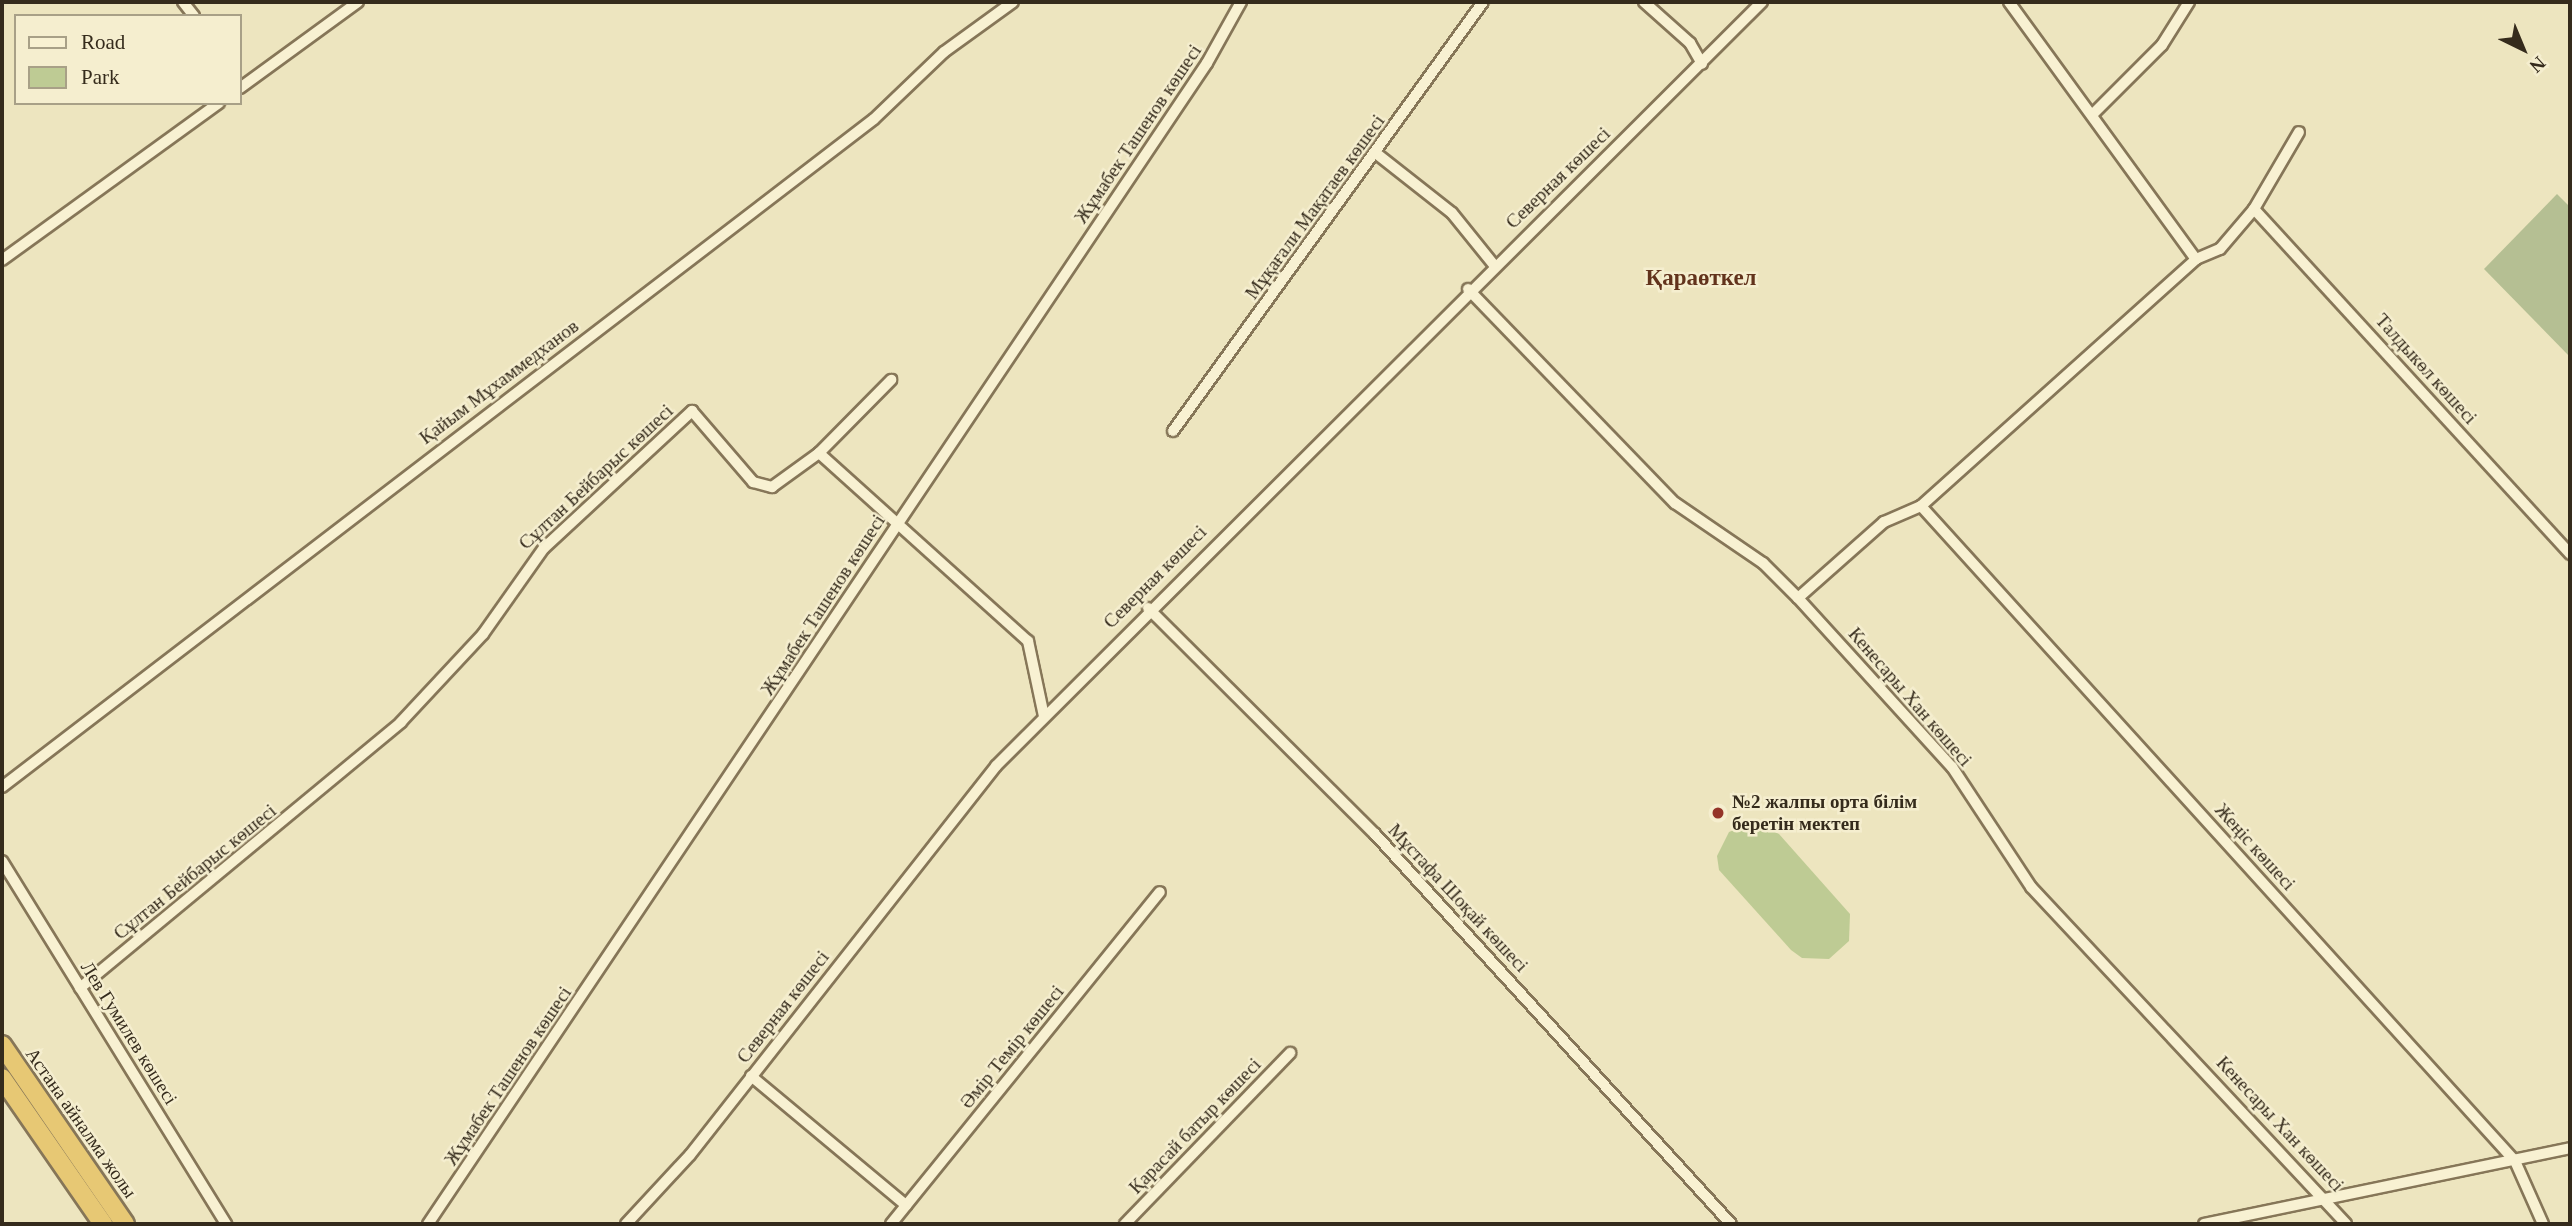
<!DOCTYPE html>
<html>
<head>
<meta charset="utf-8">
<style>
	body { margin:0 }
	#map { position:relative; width:2572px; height:1226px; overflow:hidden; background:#ede5bf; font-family:Georgia,serif }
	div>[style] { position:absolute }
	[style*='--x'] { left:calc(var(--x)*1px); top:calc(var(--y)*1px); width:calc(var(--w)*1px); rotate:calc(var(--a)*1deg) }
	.green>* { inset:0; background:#becb94 }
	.cemetery>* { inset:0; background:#b5bf93 }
	.roads { filter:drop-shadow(2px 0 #867658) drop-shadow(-2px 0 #867658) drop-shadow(0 2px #867658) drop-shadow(0 -2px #867658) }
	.minor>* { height:10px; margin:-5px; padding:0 5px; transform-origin:5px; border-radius:5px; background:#f8f1d2 }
	.trunk>* { height:18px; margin:-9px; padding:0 9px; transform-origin:9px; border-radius:9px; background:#e7c874 }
	.dots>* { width:19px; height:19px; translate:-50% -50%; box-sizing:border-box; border:4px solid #f5eecf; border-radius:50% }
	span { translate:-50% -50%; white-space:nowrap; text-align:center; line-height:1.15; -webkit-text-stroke:5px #f5eecf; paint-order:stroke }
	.street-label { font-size:19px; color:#352b1c }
	.poi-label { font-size:19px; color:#352b1c; font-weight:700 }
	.left { translate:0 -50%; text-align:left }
	.quarter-label { font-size:23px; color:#62331c; font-weight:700 }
	.frame { position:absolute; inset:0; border:4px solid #352b1c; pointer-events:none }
	.legend { position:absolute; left:14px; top:14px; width:228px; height:91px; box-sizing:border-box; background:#f5eecf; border:2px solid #a8a087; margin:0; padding:9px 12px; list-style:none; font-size:21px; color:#352b1c }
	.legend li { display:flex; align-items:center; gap:14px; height:35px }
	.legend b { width:35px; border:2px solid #a8a087 }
	.north { position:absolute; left:2488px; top:14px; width:70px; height:70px; -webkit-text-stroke:5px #f5eecf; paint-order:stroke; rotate:137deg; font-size:19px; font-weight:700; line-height:28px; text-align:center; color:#352b1c }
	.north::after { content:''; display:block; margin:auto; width:24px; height:32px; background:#352b1c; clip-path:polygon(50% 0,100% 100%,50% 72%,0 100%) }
</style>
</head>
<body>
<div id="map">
	<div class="green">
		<div style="clip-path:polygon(1754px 822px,1779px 834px,1850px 914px,1849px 941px,1829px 959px,1802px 958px,1791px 950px,1719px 870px,1717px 856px,1729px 832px)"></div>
	</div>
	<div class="cemetery">
		<div style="clip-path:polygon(2557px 194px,2570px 207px,2570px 357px,2484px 269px)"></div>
	</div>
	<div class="roads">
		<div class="minor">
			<div style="--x:183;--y:2;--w:18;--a:52"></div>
			<div style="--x:1644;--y:2;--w:62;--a:41.7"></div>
			<div style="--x:1690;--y:43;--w:24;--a:60"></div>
			<div style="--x:2009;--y:2;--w:318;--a:54"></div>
			<div style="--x:240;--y:88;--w:146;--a:-36.1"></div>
			<div style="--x:2094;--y:113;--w:96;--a:-45"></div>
			<div style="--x:2162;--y:45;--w:51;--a:-57.9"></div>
			<div style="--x:1377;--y:154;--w:95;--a:38.2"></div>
			<div style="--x:1452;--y:213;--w:67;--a:51.1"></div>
			<div style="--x:2254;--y:209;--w:468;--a:47.5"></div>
			<div style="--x:2;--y:260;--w:268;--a:-35.9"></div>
			<div style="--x:1468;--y:289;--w:298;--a:46"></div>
			<div style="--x:1675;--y:503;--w:107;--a:34.3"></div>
			<div style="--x:1763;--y:563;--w:49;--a:45"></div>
			<div style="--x:1798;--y:598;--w:229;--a:47.7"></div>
			<div style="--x:1952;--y:767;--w:144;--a:56.6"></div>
			<div style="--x:2031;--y:887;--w:461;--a:46.9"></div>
			<div style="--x:1173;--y:431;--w:529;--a:-54.15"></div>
			<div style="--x:819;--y:453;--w:103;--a:-45.4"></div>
			<div style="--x:1921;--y:506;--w:884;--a:47.8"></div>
			<div style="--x:2515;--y:1161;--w:69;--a:66"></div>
			<div style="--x:1798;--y:598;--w:115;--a:-41.5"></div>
			<div style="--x:1884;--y:522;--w:40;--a:-23.4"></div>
			<div style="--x:1921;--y:506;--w:370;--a:-41.9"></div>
			<div style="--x:2196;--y:259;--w:26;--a:-23"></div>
			<div style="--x:2220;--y:249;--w:52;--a:-49.6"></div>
			<div style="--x:2254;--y:209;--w:89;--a:-59.7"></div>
			<div style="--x:1148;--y:608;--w:320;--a:44.9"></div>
			<div style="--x:1375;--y:834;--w:528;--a:47.61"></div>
			<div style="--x:2;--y:787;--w:1098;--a:-37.45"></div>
			<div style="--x:874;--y:119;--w:97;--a:-43.7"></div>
			<div style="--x:944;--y:52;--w:85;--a:-35.9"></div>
			<div style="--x:2;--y:861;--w:427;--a:58.3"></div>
			<div style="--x:80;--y:988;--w:417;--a:-39.6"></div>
			<div style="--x:401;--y:722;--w:120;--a:-47"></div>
			<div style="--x:483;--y:634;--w:105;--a:-54.7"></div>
			<div style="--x:544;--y:548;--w:202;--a:-42.8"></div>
			<div style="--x:692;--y:411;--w:94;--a:49.3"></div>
			<div style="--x:753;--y:482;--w:20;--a:15"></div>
			<div style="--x:772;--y:487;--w:58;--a:-35.9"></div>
			<div style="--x:819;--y:453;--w:281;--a:42"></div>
			<div style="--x:1028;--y:641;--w:77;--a:78"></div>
			<div style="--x:751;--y:1076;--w:202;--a:39.8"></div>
			<div style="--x:428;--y:1224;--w:1398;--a:-56.14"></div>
			<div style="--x:1207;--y:63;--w:70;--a:-60.9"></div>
			<div style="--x:626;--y:1224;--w:94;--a:-47.2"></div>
			<div style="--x:690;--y:1155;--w:495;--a:-51.8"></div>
			<div style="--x:996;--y:766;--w:1082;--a:-44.93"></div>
			<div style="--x:891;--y:1224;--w:427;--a:-51"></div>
			<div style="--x:1125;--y:1224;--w:238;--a:-46"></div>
			<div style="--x:2204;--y:1224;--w:374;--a:-11.7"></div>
		</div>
		<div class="trunk">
			<div style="--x:2;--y:1045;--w:217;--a:55.5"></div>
			<div style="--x:2;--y:1078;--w:178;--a:55.3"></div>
		</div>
	</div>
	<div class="dots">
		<div style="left:1718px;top:813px;background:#943428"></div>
	</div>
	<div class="street-label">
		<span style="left:1138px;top:134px;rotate:-56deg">Жұмабек Ташенов көшесі</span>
		<span style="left:1558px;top:178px;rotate:-44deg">Северная көшесі</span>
		<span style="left:1315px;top:207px;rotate:-54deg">Мұқағали Мақатаев көшесі</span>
		<span style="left:2426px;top:369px;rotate:48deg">Талдыкөл көшесі</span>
		<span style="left:499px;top:382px;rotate:-37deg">Қайым Мұхаммедханов</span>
		<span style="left:596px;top:477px;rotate:-43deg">Сұлтан Бейбарыс көшесі</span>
		<span style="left:1155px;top:577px;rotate:-45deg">Северная көшесі</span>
		<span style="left:823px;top:605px;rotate:-57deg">Жұмабек Ташенов көшесі</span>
		<span style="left:1910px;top:697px;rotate:49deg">Кенесары Хан көшесі</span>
		<span style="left:2255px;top:847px;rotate:48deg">Жеңіс көшесі</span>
		<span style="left:195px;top:872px;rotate:-39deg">Сұлтан Бейбарыс көшесі</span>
		<span style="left:1458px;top:898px;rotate:47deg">Мұстафа Шоқай көшесі</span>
		<span style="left:783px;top:1007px;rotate:-52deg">Северная көшесі</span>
		<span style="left:129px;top:1033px;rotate:58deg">Лев Гумилев көшесі</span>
		<span style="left:1012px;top:1047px;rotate:-51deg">Әмір Темір көшесі</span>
		<span style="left:508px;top:1076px;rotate:-56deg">Жұмабек Ташенов көшесі</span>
		<span style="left:81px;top:1123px;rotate:55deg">Астана айналма жолы</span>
		<span style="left:2280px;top:1124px;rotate:47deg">Кенесары Хан көшесі</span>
		<span style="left:1195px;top:1126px;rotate:-46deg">Қарасай батыр көшесі</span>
	</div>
	<div class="poi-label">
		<span class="left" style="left:1732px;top:813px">№2 жалпы орта білім<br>беретін мектеп</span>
	</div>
	<div class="quarter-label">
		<span style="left:1701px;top:278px">Қараөткел</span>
	</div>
	<div class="frame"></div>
	<ul class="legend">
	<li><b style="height:9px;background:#f8f1d2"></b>Road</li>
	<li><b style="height:19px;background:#becb94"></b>Park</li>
	</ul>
	<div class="north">N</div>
</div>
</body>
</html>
